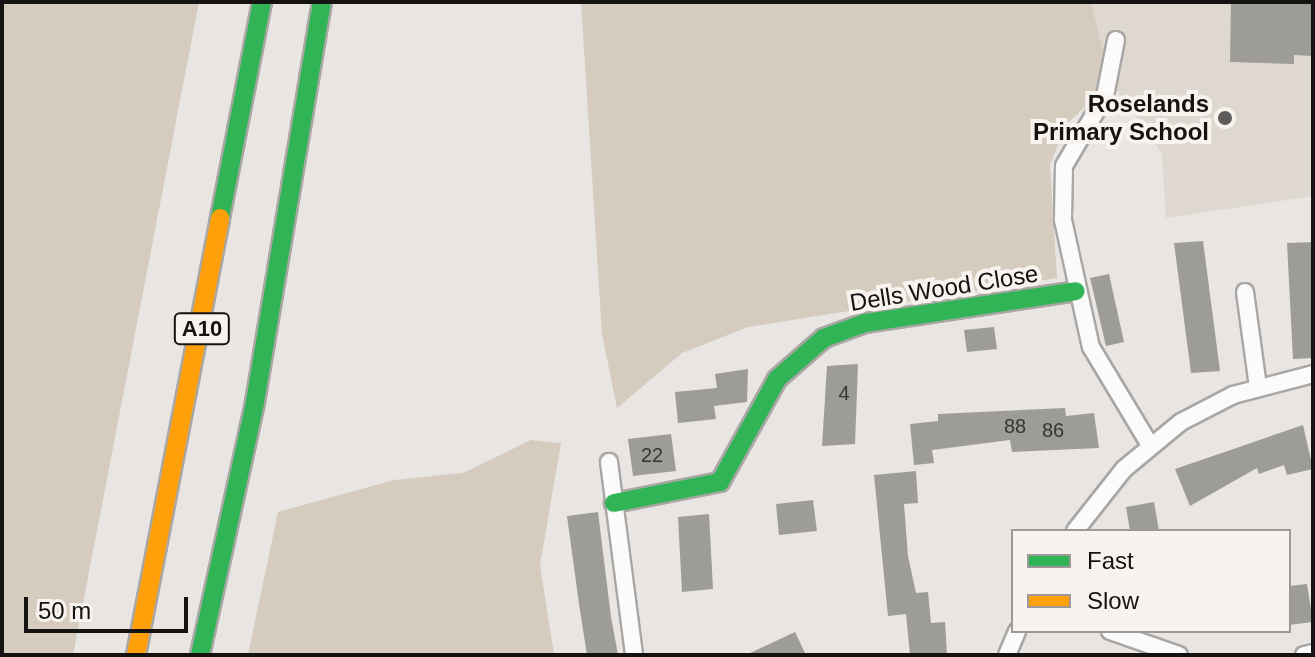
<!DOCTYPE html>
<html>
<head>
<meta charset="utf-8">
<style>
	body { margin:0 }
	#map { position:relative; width:1315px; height:657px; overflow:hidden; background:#e8e5e2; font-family:Arial,sans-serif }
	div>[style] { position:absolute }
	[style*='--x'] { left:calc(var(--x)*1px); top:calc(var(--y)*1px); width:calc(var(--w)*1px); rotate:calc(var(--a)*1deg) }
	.built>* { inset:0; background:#ded8d0 }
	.green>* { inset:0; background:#d5cbbf }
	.building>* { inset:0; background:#9e9c99 }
	.roads { filter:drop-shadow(2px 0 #a9a7a5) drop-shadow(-2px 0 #a9a7a5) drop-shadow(0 2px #a9a7a5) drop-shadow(0 -2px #a9a7a5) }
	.street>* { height:16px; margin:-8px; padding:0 8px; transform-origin:8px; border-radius:8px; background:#fcfbfb }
	.fast>* { height:18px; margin:-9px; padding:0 9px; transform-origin:9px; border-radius:9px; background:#30b455 }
	.slow>* { height:18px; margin:-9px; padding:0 9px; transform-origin:9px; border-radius:9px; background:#ff9f0a }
	.dots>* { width:22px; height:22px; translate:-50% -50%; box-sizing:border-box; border:4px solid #f8f3ee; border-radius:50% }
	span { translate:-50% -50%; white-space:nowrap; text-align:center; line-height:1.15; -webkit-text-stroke:8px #f8f3ee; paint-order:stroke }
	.number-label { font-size:20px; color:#363533 }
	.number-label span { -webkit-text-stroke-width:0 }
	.shield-label span { padding:2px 6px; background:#f8f3ee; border:2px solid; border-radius:6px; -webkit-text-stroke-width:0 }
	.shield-label { font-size:22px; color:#141311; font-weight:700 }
	.poi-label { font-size:24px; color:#141311; font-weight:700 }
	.right { translate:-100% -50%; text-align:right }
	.street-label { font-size:24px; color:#141311 }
	.frame { position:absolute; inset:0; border:4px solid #141311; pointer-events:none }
	.legend { position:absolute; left:1011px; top:529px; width:280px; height:104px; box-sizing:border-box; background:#f8f3ee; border:2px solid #9d9996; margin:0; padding:10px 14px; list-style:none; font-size:24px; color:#141311 }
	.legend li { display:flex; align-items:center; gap:16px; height:40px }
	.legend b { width:40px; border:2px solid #9d9996 }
	.scale { position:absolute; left:24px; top:597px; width:164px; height:36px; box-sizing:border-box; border:4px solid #141311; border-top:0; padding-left:10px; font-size:24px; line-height:28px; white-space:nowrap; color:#141311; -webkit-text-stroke:6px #f8f3ee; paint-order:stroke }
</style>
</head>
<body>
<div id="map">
	<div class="built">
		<div style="clip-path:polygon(1091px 2px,1313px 2px,1313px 196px,1166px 218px,1162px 154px,1111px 82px)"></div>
	</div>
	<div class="green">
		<div style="clip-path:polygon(2px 2px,199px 2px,73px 655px,2px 655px)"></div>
		<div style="clip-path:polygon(581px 2px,1091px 2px,1111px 82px,1065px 126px,1050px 165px,1057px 278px,748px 327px,682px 353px,617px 408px,602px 334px)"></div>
		<div style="clip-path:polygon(531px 440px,561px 443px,540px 565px,554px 655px,248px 655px,278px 512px,394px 480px,463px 473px)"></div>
	</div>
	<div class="building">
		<div style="clip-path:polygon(1231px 2px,1313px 2px,1313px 56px,1294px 55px,1294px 64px,1230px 62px)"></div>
		<div style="clip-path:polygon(1203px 241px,1220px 371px,1191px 373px,1174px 243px)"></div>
		<div style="clip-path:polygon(1313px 242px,1313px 358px,1293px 359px,1287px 243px)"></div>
		<div style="clip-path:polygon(1109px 274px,1124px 342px,1106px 346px,1090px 278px)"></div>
		<div style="clip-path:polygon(994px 327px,997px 349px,967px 352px,964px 330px)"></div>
		<div style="clip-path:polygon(858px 364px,855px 444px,822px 446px,827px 366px)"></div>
		<div style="clip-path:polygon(748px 369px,747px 402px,714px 406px,716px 419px,678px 423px,675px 392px,717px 388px,715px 374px)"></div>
		<div style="clip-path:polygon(1065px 408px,1066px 416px,1094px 413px,1099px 448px,1012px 452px,1010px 440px,932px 450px,934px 463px,914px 465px,910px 424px,938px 421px,938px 414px)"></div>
		<div style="clip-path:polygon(1303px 425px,1313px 469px,1287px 475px,1284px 465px,1259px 474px,1257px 468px,1190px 506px,1175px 469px)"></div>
		<div style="clip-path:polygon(671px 434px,676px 471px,633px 476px,628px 439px)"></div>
		<div style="clip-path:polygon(916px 471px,918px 503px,904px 504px,908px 556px,916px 593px,928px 592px,931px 623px,945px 622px,947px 655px,910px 655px,906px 614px,888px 616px,874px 475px)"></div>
		<div style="clip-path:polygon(813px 500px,817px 531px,779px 535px,776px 504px)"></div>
		<div style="clip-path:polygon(1154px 502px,1159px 531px,1130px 531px,1126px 507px)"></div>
		<div style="clip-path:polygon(598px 512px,611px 617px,618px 655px,587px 655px,579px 604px,567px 516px)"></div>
		<div style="clip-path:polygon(709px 514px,713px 589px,682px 592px,678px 517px)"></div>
		<div style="clip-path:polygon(1307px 584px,1313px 622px,1289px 625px,1289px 586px)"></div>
		<div style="clip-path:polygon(795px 632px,806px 655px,746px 655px)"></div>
	</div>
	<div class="roads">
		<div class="street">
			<div style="--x:1116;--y:40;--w:57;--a:101.1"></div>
			<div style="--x:1105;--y:96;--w:81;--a:120.4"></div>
			<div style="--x:1064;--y:166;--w:54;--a:91.1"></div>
			<div style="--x:1063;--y:220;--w:130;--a:77.6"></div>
			<div style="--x:1091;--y:347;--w:114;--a:59"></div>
			<div style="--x:1245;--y:292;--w:96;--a:82.2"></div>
			<div style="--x:609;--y:462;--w:195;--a:82.6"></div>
			<div style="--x:1075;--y:531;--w:79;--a:-51.7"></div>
			<div style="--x:1124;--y:469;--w:74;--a:-39.5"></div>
			<div style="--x:1181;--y:422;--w:59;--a:-27.4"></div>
			<div style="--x:1233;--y:395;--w:83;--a:-14.7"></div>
			<div style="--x:1110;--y:631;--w:73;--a:19.2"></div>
			<div style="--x:1007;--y:655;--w:26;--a:-67"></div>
			<div style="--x:1304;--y:655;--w:9;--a:-13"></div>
		</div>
		<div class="fast">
			<div style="--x:220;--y:218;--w:220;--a:-79"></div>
			<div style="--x:614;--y:503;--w:108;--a:-11.2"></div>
			<div style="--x:720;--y:482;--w:118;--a:-61"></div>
			<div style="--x:777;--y:379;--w:62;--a:-41.1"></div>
			<div style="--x:824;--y:338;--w:44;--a:-20.1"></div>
			<div style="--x:865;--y:323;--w:213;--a:-8.6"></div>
			<div style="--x:200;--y:655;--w:259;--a:-77.7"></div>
			<div style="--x:255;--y:402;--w:406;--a:-80.5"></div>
		</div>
		<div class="slow">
			<div style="--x:136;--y:655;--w:445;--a:-79.1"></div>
		</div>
	</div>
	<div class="dots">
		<div style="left:1225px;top:118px;background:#5e5c5a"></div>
	</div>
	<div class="number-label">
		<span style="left:844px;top:393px">4</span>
		<span style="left:1015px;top:426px">88</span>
		<span style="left:1053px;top:430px">86</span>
		<span style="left:652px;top:455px">22</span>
	</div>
	<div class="shield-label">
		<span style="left:202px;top:329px">A10</span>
	</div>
	<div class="poi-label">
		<span class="right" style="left:1209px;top:118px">Roselands<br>Primary School</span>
	</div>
	<div class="street-label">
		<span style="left:944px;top:288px;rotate:-9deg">Dells Wood Close</span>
	</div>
	<div class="frame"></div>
	<ul class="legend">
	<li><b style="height:10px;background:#30b455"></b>Fast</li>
	<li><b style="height:10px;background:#ff9f0a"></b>Slow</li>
	</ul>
	<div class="scale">50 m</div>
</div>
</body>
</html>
